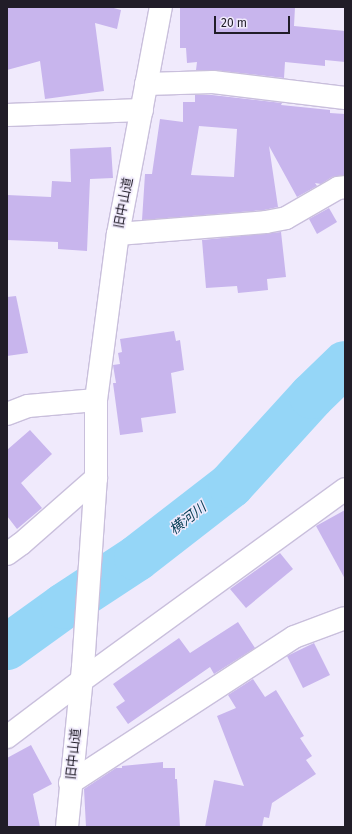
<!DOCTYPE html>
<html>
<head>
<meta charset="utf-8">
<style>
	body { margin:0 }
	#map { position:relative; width:352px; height:834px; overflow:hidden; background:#f0eafc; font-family:"Fira Sans","Noto Sans JP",sans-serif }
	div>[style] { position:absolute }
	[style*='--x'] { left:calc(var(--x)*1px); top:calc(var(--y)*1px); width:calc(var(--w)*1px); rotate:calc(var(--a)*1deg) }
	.river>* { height:46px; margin:-23px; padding:0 23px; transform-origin:23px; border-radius:23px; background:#95d6f7 }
	.building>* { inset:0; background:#c8b5ed }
	.roads { filter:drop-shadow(1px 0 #c9bfdc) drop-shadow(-1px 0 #c9bfdc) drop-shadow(0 1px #c9bfdc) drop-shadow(0 -1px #c9bfdc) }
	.minor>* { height:22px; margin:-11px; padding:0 11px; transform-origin:11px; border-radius:11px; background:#fff }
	span { translate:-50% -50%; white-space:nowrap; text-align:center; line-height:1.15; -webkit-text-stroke:3px #f0eafc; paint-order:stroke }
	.street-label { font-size:13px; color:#211d28 }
	.water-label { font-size:14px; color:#094057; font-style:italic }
	.frame { position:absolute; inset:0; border:8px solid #211d28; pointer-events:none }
	.scale { position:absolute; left:214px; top:16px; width:76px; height:18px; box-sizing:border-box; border:2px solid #211d28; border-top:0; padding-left:5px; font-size:12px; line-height:14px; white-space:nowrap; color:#211d28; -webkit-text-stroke:3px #f0eafc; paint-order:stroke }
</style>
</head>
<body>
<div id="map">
	<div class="river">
		<div style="--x:7;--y:647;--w:70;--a:-35.7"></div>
		<div style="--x:64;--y:606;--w:87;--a:-33.3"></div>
		<div style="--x:137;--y:558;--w:119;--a:-37.8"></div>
		<div style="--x:231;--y:485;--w:120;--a:-47.7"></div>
		<div style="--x:312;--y:396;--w:46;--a:-44.1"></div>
	</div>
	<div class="building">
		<div style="clip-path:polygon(7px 7px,110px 7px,121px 10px,117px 29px,95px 23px,104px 91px,45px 99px,40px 61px,7px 70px)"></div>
		<div style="clip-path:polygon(180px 7px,295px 7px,294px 26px,345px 31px,345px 62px,325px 60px,325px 66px,285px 62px,284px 78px,214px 70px,196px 70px,197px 62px,187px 63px,186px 48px,180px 48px)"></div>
		<div style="clip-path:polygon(evenodd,195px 95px,212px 95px,282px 103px,281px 105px,330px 110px,330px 113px,345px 114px,345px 175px,332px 177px,321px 184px,315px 183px,317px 186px,297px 197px,269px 146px,278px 207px,264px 210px,142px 220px,145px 174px,152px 174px,160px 119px,183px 122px,183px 102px,195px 102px,195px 95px,199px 126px,237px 129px,234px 177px,191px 175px,199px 126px)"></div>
		<div style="clip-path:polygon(111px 147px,113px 178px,90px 179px,87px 251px,58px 249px,58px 242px,7px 240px,7px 195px,51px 197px,52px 181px,71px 182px,70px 149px)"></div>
		<div style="clip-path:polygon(329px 208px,337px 222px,317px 234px,309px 219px)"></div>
		<div style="clip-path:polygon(281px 232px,286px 277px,267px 279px,268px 290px,238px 293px,237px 286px,206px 288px,202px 240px)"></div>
		<div style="clip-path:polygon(16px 296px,28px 353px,7px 356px,7px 297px)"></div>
		<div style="clip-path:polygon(174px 331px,176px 341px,180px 340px,184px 370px,171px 373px,176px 413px,141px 418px,143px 432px,120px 435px,113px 383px,116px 383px,113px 365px,120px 364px,118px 353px,122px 352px,120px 339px)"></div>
		<div style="clip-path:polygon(30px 430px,52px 454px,21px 483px,42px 508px,17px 529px,7px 516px,7px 450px)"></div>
		<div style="clip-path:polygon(345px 510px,345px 579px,316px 526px)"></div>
		<div style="clip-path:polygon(280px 553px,293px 569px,246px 608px,230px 589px)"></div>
		<div style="clip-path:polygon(238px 622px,255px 648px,214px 674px,210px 667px,128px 724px,116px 707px,125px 701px,113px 684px,179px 638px,190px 653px)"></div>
		<div style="clip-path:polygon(314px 643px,330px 675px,303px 688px,287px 656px)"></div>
		<div style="clip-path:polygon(253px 679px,265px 697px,276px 690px,304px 736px,300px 738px,312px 756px,306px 760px,316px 774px,272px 803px,269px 818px,264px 817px,262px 827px,205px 827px,214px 780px,244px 786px,217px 716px,236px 708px,228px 695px)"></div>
		<div style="clip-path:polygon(31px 745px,52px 784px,33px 794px,40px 827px,7px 827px,7px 758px)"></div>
		<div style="clip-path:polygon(163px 762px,163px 768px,175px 768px,175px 779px,177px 779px,180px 827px,86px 827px,84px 789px,116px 768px,122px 768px,122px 766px)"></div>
	</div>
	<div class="roads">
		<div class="minor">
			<div style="--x:146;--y:84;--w:67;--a:-1.7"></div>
			<div style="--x:213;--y:82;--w:133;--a:6.9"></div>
			<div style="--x:7;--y:115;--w:135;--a:-2.1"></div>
			<div style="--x:118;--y:234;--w:148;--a:-4.6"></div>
			<div style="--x:266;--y:222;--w:20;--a:-11"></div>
			<div style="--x:286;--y:218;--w:60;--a:-30"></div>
			<div style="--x:338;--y:188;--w:7;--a:-8"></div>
			<div style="--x:7;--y:414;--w:22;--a:-21"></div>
			<div style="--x:28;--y:406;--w:68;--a:-5"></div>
			<div style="--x:7;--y:554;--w:17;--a:-36"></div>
			<div style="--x:21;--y:544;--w:100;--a:-41.3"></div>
			<div style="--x:7;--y:737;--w:93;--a:-37.1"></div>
			<div style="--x:81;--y:681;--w:326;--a:-36"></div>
			<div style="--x:70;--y:783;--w:267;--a:-33.1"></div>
			<div style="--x:294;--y:637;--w:54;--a:-20.4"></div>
			<div style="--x:67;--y:827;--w:161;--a:-84.3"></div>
			<div style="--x:83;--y:667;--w:189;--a:-86.1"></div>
			<div style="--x:96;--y:478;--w:78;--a:-90"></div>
			<div style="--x:96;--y:400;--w:167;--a:-82.5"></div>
			<div style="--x:118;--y:234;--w:231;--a:-79.3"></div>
		</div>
	</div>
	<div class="street-label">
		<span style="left:124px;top:203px;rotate:-79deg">旧中山道</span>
		<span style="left:74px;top:754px;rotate:-84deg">旧中山道</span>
	</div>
	<div class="water-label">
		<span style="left:188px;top:519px;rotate:-38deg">横河川</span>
	</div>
	<div class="frame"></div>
	<div class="scale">20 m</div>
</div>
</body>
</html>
